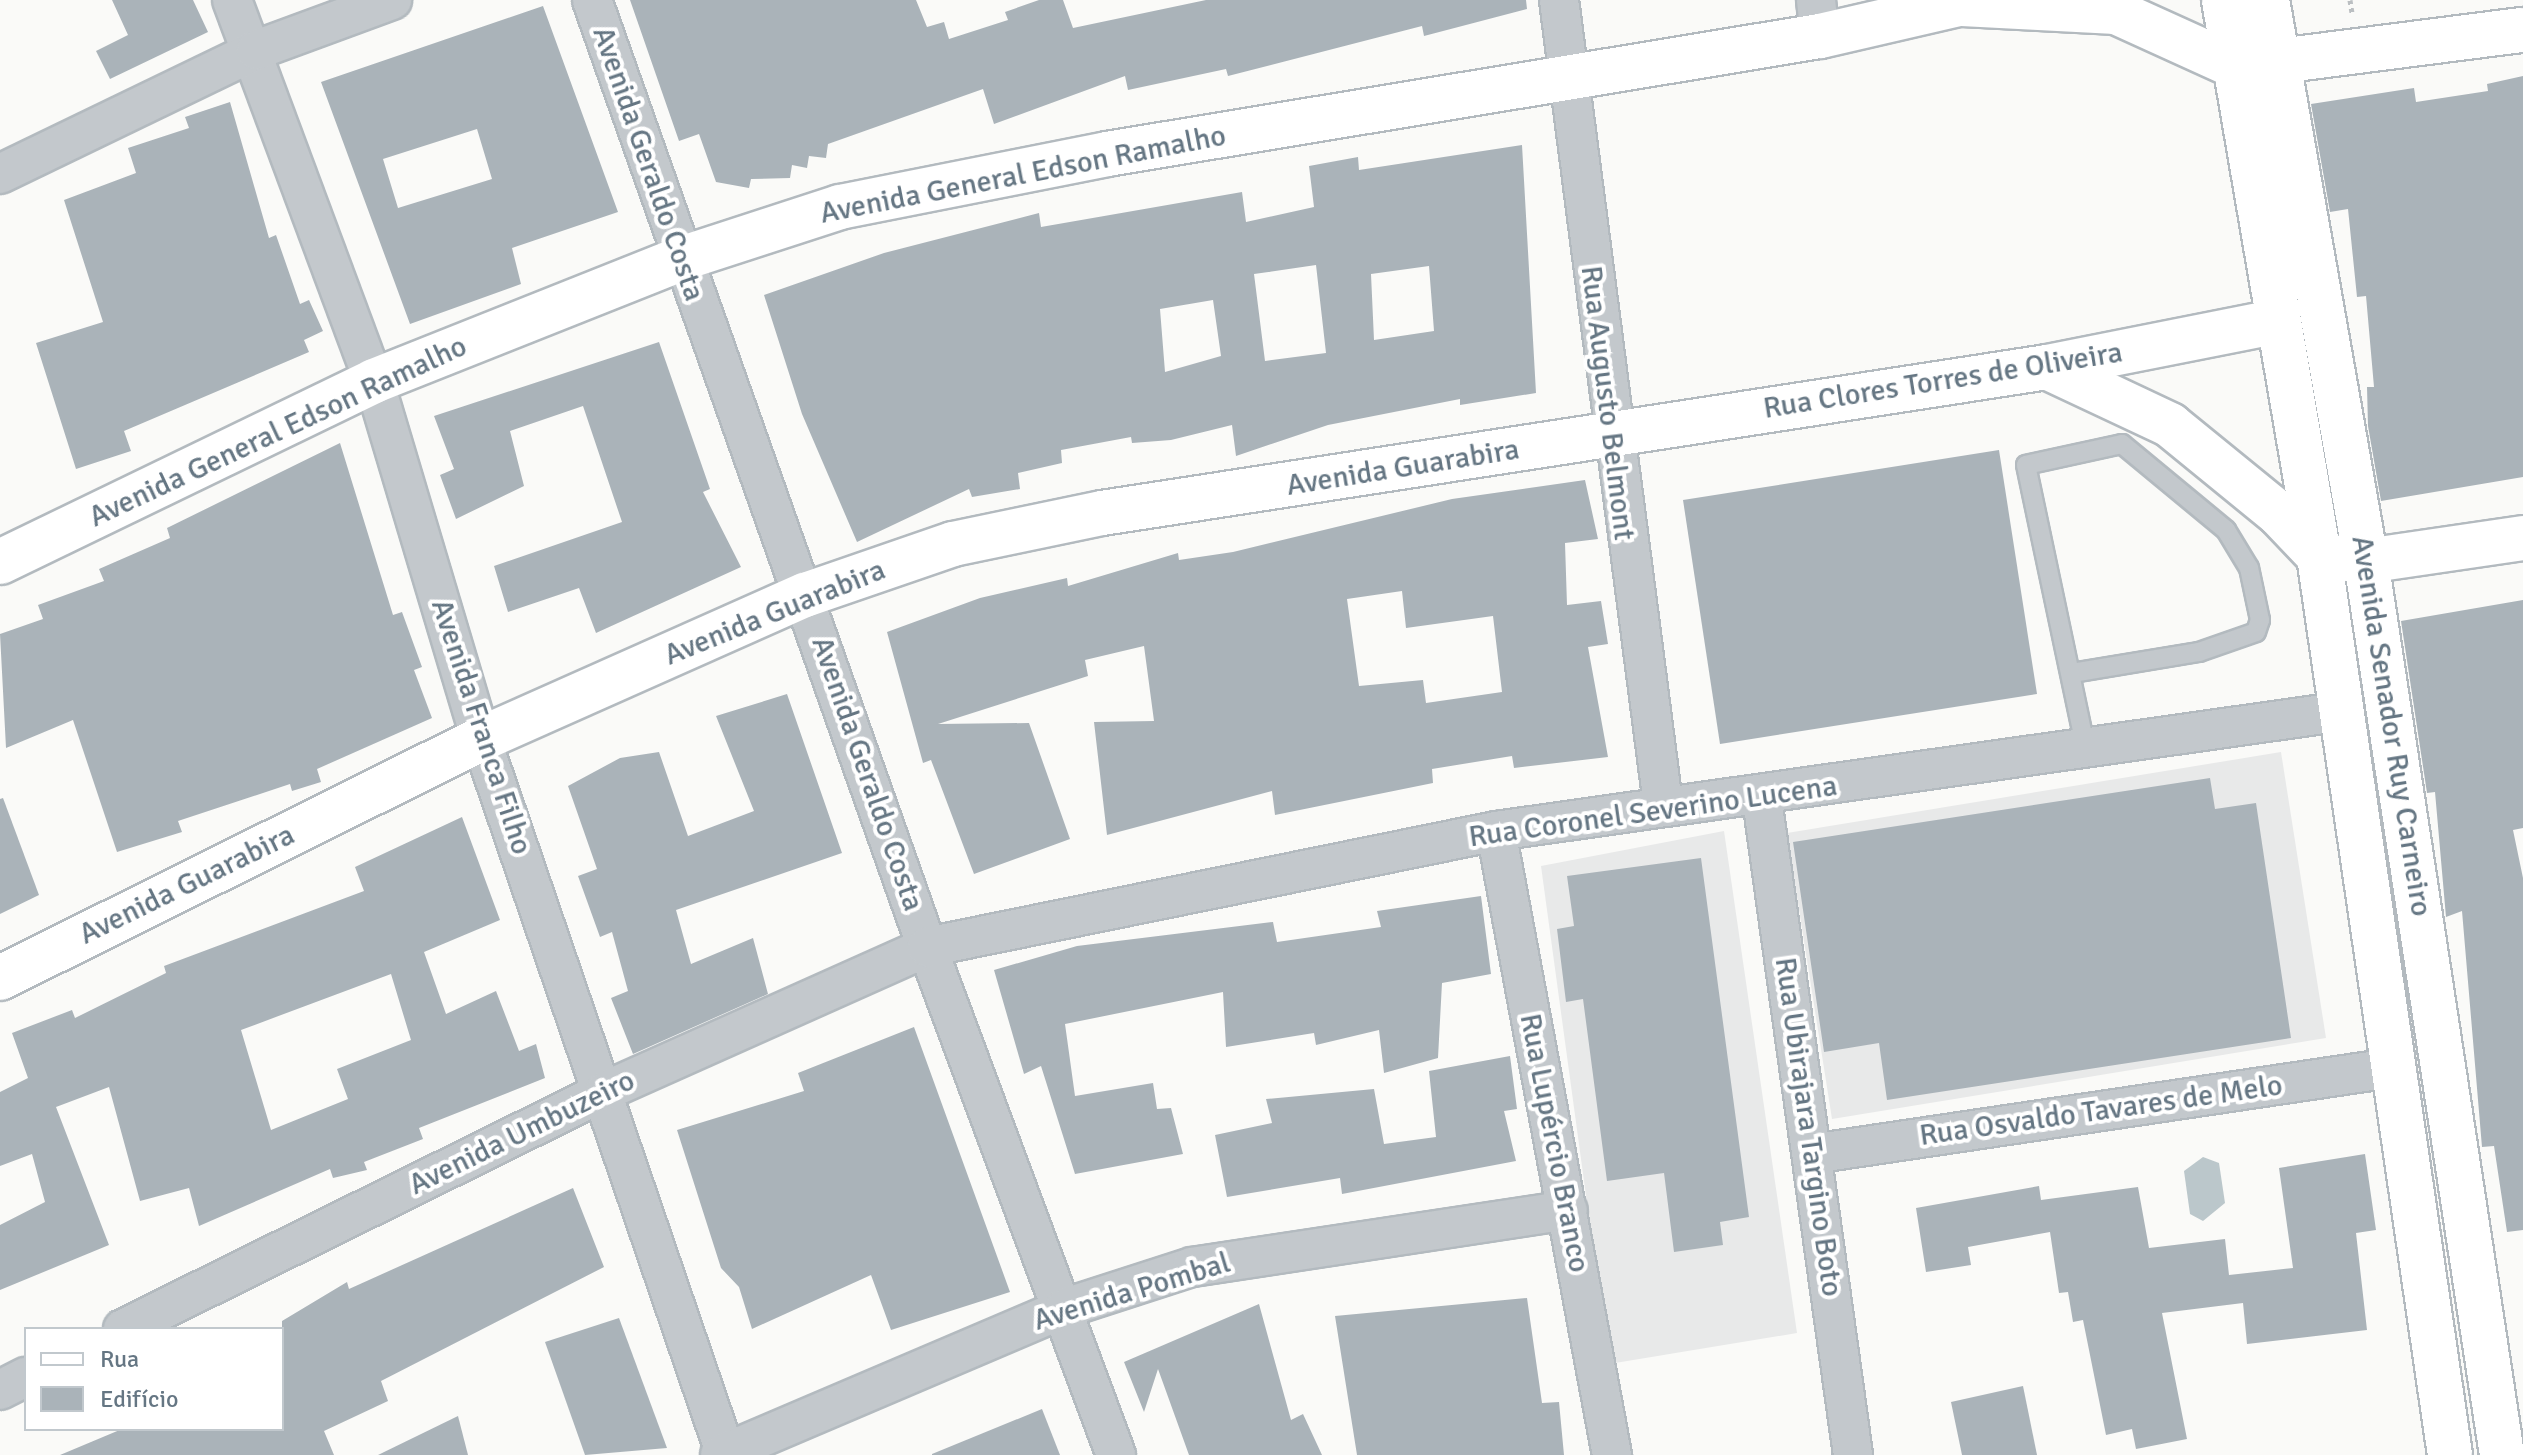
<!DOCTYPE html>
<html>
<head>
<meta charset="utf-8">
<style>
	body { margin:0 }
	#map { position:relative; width:2523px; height:1455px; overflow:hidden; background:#fafaf8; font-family:Signika,sans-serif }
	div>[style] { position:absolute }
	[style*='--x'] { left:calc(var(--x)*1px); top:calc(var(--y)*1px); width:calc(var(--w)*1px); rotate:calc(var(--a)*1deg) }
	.built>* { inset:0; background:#e8e9e9 }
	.water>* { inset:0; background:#bbc7cb }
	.building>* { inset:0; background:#aab3b9 }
	.path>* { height:5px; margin-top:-2.5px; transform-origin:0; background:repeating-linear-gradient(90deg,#bbbfc2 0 4px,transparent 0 8px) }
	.roads { filter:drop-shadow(2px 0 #b3babf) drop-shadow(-2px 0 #b3babf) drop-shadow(0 2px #b3babf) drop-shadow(0 -2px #b3babf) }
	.lane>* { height:18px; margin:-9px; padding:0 9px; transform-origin:9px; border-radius:9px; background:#c3c8cc }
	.street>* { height:38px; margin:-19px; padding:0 19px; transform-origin:19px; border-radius:19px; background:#c3c8cc }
	.secondary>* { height:44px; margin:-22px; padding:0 22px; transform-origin:22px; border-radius:22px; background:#fff }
	.primary>* { height:44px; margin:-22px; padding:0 22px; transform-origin:22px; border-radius:22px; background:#fff }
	span { translate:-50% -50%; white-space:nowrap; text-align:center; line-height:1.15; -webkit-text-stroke:8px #fff; paint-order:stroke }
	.street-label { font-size:30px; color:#657683 }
	.legend { position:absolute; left:24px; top:1327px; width:260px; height:104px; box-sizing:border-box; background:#fff; border:2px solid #c1c8cd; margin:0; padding:10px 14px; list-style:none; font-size:24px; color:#657683 }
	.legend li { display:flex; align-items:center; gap:16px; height:40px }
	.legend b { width:40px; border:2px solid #c1c8cd }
</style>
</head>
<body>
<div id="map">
	<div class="built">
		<div style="clip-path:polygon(2281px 752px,2326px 1038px,1832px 1119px,1787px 833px)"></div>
		<div style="clip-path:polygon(1724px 831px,1797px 1333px,1609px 1364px,1541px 866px)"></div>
	</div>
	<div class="water">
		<div style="clip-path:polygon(2203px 1157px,2219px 1163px,2225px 1203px,2203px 1221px,2190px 1214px,2184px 1171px)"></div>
	</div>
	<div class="building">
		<div style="clip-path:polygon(112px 0,193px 0,208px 32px,110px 79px,96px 51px,128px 35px)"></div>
		<div style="clip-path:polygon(630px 0,916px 0,927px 27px,944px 22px,949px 39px,1008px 20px,1005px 12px,1039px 0,1063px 0,1073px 28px,1206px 0,1526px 0,1527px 9px,1424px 36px,1422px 26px,1228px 76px,1226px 69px,1128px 90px,1125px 76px,994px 124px,983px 89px,828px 144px,826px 158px,809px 156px,807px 168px,792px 165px,790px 178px,751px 179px,749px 188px,716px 182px,699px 134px,679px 141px)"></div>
		<div style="clip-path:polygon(evenodd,543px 6px,618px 212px,512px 248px,521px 284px,410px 324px,321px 82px,543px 6px,477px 129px,492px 179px,398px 208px,383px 159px,477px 129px)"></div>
		<div style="clip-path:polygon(2523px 76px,2523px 477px,2381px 501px,2368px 426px,2367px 387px,2374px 387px,2366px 296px,2357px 297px,2348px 209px,2330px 212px,2311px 104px,2414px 88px,2416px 102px,2488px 91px,2487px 84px)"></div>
		<div style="clip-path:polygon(230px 102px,269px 238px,276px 235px,300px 304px,309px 300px,323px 331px,304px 340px,309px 352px,124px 431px,131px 451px,76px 469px,36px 343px,103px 322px,64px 200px,136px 173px,128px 148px,189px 128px,185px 117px)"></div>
		<div style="clip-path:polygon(evenodd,1522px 145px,1536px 393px,1460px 405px,1460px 399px,1328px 425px,1236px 456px,1232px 425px,1171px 440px,1132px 443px,1131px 437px,1061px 450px,1062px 463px,1018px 473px,1020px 489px,972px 497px,969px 489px,857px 542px,802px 414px,764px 295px,884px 253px,1039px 213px,1041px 227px,1242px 192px,1246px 222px,1314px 207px,1309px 166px,1358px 157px,1359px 170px,1522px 145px,1316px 265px,1326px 353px,1265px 361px,1254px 274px,1316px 265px,1522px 145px,1429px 266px,1434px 331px,1374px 340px,1371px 274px,1429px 266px,1522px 145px,1213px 300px,1221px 356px,1165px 372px,1160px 309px,1213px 300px)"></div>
		<div style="clip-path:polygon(659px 342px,710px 489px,703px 492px,741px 567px,596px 633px,579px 588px,508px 612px,494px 566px,622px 522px,583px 406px,510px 431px,524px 486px,456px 519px,440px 475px,454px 469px,434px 416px)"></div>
		<div style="clip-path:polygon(340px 443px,393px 615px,402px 612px,422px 667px,414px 670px,432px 718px,317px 769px,321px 782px,292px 791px,290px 784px,178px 821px,182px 832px,117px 852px,73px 720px,6px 748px,0 634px,43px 619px,38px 605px,104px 581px,99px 569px,170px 538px,167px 528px)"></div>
		<div style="clip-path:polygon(1999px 450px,2037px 694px,1720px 744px,1683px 500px)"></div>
		<div style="clip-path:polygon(evenodd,1585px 480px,1598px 539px,1565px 543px,1567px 605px,1601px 601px,1608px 644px,1588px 647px,1608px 757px,1514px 768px,1512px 756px,1432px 769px,1433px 783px,1275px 815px,1272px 791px,1107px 835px,1094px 722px,1154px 721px,1144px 646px,1085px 660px,1088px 676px,938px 724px,1029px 723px,1070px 839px,974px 874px,931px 760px,923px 763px,887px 632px,980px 598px,1067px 578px,1068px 586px,1178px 553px,1179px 560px,1233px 552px,1452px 499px,1585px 480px,1402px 591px,1406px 628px,1493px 616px,1502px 692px,1426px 703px,1423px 680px,1359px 686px,1347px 599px,1402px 591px)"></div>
		<div style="clip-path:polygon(2523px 600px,2523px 828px,2513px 830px,2523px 878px,2523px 1230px,2507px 1232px,2494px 1146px,2482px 1147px,2462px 911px,2446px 917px,2435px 792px,2427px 793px,2401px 621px)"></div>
		<div style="clip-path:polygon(787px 694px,842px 853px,676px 910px,691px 964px,753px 938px,768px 994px,633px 1054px,611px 998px,628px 991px,612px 932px,600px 937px,578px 876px,597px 869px,568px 786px,620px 758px,659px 752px,688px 836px,754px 811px,716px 716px)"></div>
		<div style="clip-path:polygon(2210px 778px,2215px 809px,2256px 803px,2291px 1038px,1887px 1100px,1879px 1043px,1824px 1052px,1793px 842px)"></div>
		<div style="clip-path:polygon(3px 798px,39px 895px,0 914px,0 799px)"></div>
		<div style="clip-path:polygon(evenodd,462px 817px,500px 920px,424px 952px,446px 1014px,496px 991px,519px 1051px,536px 1044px,545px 1078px,419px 1128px,423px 1139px,364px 1162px,367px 1170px,333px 1178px,330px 1169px,199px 1226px,189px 1188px,140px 1201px,109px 1087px,56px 1107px,109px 1245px,0 1290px,0 1225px,45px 1202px,32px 1154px,0 1166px,0 1092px,28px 1078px,12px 1033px,72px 1010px,75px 1018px,166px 973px,164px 966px,364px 891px,355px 867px,462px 817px,391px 974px,411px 1040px,337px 1069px,348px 1099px,271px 1130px,241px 1030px,391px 974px)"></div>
		<div style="clip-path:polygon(1701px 858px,1749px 1217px,1720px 1222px,1723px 1245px,1674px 1252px,1664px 1173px,1607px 1181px,1583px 999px,1566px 1002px,1557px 929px,1574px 926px,1567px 876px)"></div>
		<div style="clip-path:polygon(1481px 896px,1491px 974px,1442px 983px,1438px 1058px,1384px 1073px,1379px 1030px,1316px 1045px,1314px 1033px,1226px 1047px,1223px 992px,1065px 1024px,1075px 1096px,1153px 1083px,1157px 1109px,1171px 1108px,1183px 1154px,1075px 1174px,1041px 1066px,1024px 1074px,994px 970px,1077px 946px,1273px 922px,1277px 942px,1381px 927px,1377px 911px)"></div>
		<div style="clip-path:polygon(914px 1027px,1010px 1292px,891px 1330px,871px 1275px,752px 1329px,739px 1287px,721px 1268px,677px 1130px,804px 1091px,798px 1073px)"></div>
		<div style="clip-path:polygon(1510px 1056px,1517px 1109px,1504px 1111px,1516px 1161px,1342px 1194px,1340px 1178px,1227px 1197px,1215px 1135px,1272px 1123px,1266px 1099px,1374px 1089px,1384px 1144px,1436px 1137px,1429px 1071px)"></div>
		<div style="clip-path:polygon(2365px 1154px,2376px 1230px,2356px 1233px,2367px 1330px,2247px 1344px,2243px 1303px,2162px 1313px,2187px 1439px,2136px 1449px,2132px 1429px,2106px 1435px,2083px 1320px,2073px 1322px,2068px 1292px,2059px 1293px,2050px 1232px,1968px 1247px,1971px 1265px,1926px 1272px,1916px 1208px,2039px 1186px,2041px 1200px,2138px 1187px,2149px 1248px,2225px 1239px,2229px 1275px,2293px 1268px,2279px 1168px)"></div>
		<div style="clip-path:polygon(573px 1188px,604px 1267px,381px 1381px,388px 1401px,324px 1431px,334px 1455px,60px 1455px,122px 1429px,282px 1429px,282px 1321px,347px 1282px,349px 1289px)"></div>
		<div style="clip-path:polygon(1527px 1298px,1542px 1403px,1559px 1402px,1564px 1455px,1357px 1455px,1335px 1316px)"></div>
		<div style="clip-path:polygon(1259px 1304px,1291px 1420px,1303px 1414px,1322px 1455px,1189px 1455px,1158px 1369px,1144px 1412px,1124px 1362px)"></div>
		<div style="clip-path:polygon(619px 1318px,667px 1448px,585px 1455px,545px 1342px)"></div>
		<div style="clip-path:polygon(2023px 1386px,2037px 1455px,1962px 1455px,1951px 1402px)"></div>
		<div style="clip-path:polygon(1042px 1409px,1060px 1455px,932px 1455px,932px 1454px)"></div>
		<div style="clip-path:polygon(458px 1416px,468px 1455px,378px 1455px)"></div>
	</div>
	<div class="path">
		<div style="--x:2350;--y:0;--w:13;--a:81"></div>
	</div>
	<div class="roads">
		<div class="lane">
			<div style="--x:2072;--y:673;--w:129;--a:-9.4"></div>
			<div style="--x:2199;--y:652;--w:60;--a:-19.3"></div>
			<div style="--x:2256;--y:632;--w:13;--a:-72"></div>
			<div style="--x:2260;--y:620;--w:53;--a:-101.9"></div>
			<div style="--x:2249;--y:568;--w:44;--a:-121.2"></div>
			<div style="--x:2226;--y:530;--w:135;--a:-140.4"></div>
			<div style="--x:2122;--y:444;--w:98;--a:167.7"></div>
			<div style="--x:2026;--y:465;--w:291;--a:78.1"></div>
		</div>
		<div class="street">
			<div style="--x:232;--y:0;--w:407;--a:69.6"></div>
			<div style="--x:374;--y:381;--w:374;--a:73.4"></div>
			<div style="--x:481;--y:739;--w:757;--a:71.11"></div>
			<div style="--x:592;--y:0;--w:1005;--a:70.52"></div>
			<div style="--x:927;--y:947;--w:542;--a:69.59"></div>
			<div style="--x:1559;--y:0;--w:811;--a:82.63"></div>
			<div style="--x:1816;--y:0;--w:36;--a:84"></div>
			<div style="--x:0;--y:174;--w:284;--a:-25.8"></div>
			<div style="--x:256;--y:50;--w:145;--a:-20.2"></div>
			<div style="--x:1762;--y:799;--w:662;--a:82.1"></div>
			<div style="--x:1496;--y:831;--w:635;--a:79.47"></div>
			<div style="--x:1812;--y:1154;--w:585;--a:-8.45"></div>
			<div style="--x:123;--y:1329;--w:538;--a:-26.28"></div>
			<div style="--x:605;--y:1091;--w:353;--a:-24.1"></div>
			<div style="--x:927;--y:947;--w:581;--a:-11.52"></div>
			<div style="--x:1496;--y:831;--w:849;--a:-8.05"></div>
			<div style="--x:0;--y:1390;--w:29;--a:-27"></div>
			<div style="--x:720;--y:1455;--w:375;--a:-23.1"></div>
			<div style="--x:1065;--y:1308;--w:133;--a:-17.9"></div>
			<div style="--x:1192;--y:1267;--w:380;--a:-8.6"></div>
		</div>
		<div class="secondary">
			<div style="--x:1962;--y:4;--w:154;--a:3"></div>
			<div style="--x:2116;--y:12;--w:131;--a:24.4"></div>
			<div style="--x:2047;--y:367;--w:136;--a:25.2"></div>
			<div style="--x:2170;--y:425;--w:141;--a:39.2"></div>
			<div style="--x:2279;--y:514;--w:58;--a:46.4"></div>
			<div style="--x:2319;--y:556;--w:47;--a:6.1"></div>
			<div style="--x:2366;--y:561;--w:159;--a:-8.3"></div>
			<div style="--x:0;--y:562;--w:415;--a:-25.8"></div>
			<div style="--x:374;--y:381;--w:333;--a:-21.7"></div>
			<div style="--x:683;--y:258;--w:165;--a:-18"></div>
			<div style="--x:840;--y:207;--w:272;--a:-11.2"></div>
			<div style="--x:1107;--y:154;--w:723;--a:-9.4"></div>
			<div style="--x:1820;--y:36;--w:160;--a:-13"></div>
			<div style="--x:0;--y:978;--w:537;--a:-26.42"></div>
			<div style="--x:481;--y:739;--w:355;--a:-24"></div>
			<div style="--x:805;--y:595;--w:157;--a:-19"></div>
			<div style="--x:953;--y:544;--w:152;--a:-11.8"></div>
			<div style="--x:1102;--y:513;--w:956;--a:-8.78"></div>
			<div style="--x:2047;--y:367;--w:232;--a:-11.2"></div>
		</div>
		<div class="primary">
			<div style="--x:2224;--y:0;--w:564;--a:80.3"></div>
			<div style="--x:2319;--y:556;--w:908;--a:81.71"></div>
			<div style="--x:2267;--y:0;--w:570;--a:79.99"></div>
			<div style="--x:2366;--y:561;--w:904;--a:81.35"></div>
			<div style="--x:2248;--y:65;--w:277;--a:-7.3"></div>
		</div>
	</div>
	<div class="street-label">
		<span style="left:648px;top:164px;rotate:71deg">Avenida Geraldo Costa</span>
		<span style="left:1023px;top:175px;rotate:-11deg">Avenida General Edson Ramalho</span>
		<span style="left:1943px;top:381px;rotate:-9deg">Rua Clores Torres de Oliveira</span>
		<span style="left:1607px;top:403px;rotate:83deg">Rua Augusto Belmont</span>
		<span style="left:278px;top:432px;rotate:-25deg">Avenida General Edson Ramalho</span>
		<span style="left:1403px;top:468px;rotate:-9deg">Avenida Guarabira</span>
		<span style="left:775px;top:613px;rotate:-22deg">Avenida Guarabira</span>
		<span style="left:2391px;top:726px;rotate:81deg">Avenida Senador Ruy Carneiro</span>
		<span style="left:481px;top:727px;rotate:72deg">Avenida Franca Filho</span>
		<span style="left:867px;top:774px;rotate:71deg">Avenida Geraldo Costa</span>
		<span style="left:1653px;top:812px;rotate:-8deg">Rua Coronel Severino Lucena</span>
		<span style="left:187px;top:885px;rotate:-26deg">Avenida Guarabira</span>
		<span style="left:2101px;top:1111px;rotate:-8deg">Rua Osvaldo Tavares de Melo</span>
		<span style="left:1808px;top:1127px;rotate:82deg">Rua Ubirajara Targino Boto</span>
		<span style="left:522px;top:1133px;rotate:-26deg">Avenida Umbuzeiro</span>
		<span style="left:1554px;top:1143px;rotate:79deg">Rua Lupércio Branco</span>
		<span style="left:1132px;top:1292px;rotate:-17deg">Avenida Pombal</span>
	</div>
	<ul class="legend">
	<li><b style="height:10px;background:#fff"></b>Rua</li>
	<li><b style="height:22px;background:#aab3b9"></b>Edifício</li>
	</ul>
</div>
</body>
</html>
